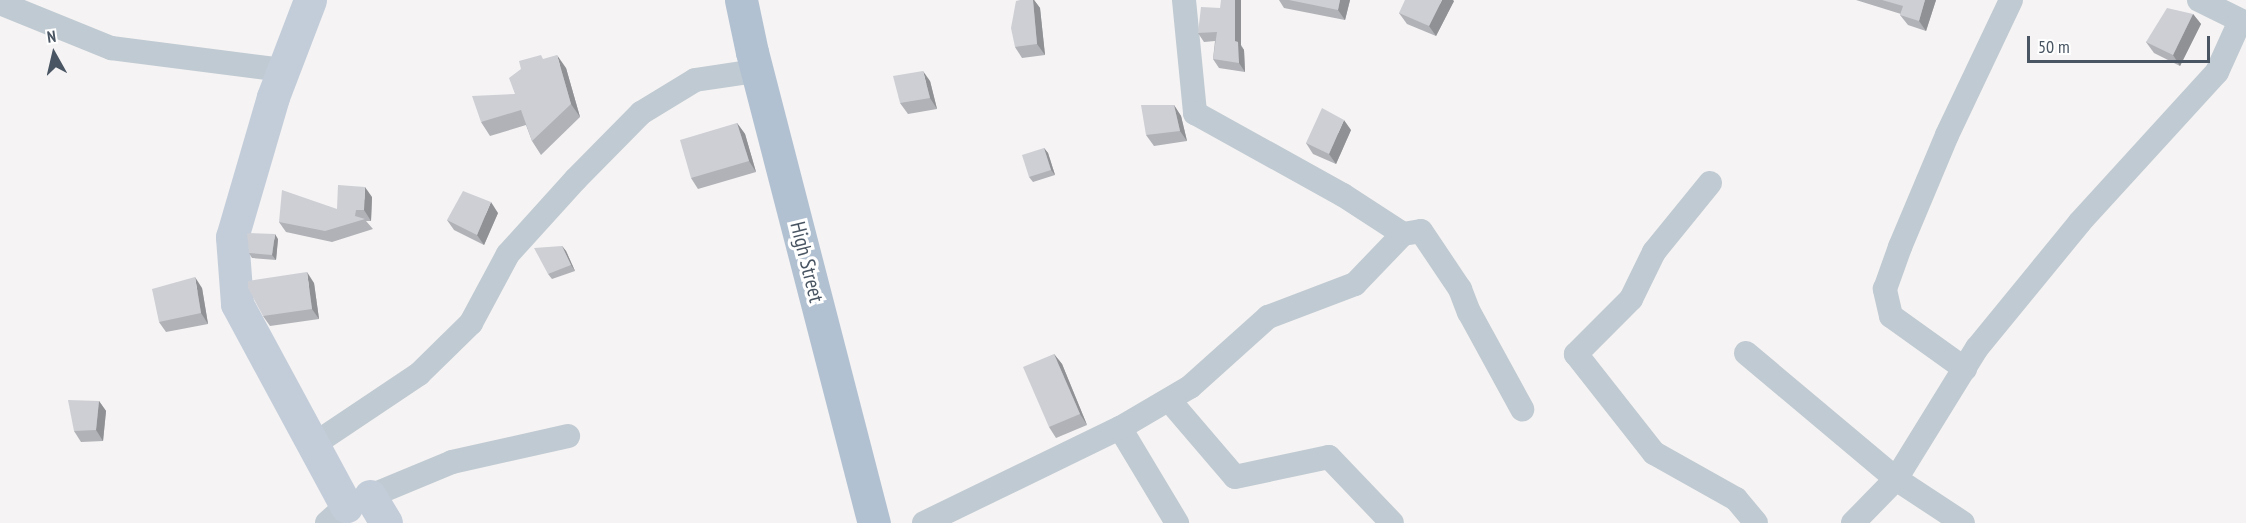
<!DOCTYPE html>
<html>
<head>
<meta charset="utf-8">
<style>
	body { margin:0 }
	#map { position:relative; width:2246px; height:523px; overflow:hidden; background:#f5f3f3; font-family:"PT Sans Narrow",sans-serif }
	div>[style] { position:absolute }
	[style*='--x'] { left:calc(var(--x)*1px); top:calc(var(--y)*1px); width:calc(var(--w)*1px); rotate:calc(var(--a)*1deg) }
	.street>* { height:24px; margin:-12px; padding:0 12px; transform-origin:12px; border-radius:12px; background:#c0cad2 }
	.secondary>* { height:33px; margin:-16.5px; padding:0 16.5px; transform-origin:16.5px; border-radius:16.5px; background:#c3cdda }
	.primary>* { height:33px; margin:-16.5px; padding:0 16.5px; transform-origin:16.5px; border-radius:16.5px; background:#b2c1d2 }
	.wall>* { inset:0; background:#b0b2b7 }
	.shaded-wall>* { inset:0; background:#909195 }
	.building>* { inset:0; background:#cdcfd5 }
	span { translate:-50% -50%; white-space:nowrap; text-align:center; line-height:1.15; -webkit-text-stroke:6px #fff; paint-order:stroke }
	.street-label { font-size:21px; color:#495562 }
	.north { position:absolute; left:24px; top:24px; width:60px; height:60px; -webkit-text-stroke:4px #fff; paint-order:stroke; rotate:352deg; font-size:16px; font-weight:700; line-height:24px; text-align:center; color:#495562 }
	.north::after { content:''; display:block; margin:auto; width:21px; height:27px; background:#495562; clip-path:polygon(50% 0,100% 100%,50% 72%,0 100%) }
	.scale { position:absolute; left:2027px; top:36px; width:183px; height:27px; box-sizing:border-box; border:3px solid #495562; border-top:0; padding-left:8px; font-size:18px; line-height:21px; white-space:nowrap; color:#495562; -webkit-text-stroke:4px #fff; paint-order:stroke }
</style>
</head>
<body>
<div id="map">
	<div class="street">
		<div style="--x:1184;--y:0;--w:114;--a:84.4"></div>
		<div style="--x:1195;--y:113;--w:169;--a:29"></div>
		<div style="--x:1343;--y:195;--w:72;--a:33"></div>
		<div style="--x:2199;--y:0;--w:52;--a:26.1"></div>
		<div style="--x:0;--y:3;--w:120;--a:22.1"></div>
		<div style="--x:111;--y:48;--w:173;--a:7.3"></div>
		<div style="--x:1710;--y:183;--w:89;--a:129.1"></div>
		<div style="--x:1654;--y:252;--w:52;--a:116.1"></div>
		<div style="--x:1631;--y:299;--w:78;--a:135"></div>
		<div style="--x:1576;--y:354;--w:126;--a:51.8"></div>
		<div style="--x:1654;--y:453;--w:94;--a:29.3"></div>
		<div style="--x:1736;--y:499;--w:31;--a:50"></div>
		<div style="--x:1746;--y:353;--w:196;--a:40"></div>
		<div style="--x:1896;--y:479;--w:80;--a:33.3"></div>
		<div style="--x:1965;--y:369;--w:91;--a:-144.4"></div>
		<div style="--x:1891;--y:316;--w:28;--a:-103"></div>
		<div style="--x:1885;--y:289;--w:45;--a:-70.3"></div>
		<div style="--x:1900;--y:247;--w:121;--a:-67.2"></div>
		<div style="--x:1947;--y:135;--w:149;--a:-64.6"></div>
		<div style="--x:1169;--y:400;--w:101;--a:49.4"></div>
		<div style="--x:1235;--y:477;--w:96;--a:-12"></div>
		<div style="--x:1329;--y:457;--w:91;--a:46.3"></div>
		<div style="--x:1120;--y:428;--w:111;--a:59"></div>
		<div style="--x:313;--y:445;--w:128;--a:-33.8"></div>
		<div style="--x:419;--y:374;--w:73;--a:-44.4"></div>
		<div style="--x:471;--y:323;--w:78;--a:-61.8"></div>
		<div style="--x:508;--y:254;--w:101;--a:-47.8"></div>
		<div style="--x:576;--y:179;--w:93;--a:-45.4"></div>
		<div style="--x:641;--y:113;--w:63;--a:-31.4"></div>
		<div style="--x:695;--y:80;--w:62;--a:-8.4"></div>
		<div style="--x:327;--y:523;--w:25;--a:-42"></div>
		<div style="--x:346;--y:506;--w:115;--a:-22.5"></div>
		<div style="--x:452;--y:462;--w:119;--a:-12.6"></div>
		<div style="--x:924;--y:523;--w:218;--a:-25.9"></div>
		<div style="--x:1120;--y:428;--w:81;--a:-30.4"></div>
		<div style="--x:1190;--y:387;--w:105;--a:-41.9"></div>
		<div style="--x:1268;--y:317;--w:93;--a:-20.8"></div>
		<div style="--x:1355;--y:284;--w:69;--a:-46.2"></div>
		<div style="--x:1403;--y:234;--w:18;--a:-9"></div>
		<div style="--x:1421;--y:231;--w:70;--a:56.1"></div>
		<div style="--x:1460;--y:289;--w:25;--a:69"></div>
		<div style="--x:1469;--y:312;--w:111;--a:61.3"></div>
		<div style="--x:1853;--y:523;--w:62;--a:-45.7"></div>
		<div style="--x:1896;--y:479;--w:154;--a:-58.3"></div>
		<div style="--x:1977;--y:348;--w:163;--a:-50.7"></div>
		<div style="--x:2080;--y:222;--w:203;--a:-47.6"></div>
		<div style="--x:2217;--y:72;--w:56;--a:-65.7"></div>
	</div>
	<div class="secondary">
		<div style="--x:310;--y:0;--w:104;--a:110.9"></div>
		<div style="--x:273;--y:97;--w:146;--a:106.3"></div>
		<div style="--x:232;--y:237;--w:67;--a:85.7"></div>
		<div style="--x:237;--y:304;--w:230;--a:61.6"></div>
		<div style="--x:370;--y:496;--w:31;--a:59"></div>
	</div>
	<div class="primary">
		<div style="--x:741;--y:0;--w:53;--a:78.1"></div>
		<div style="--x:752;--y:52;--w:487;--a:75.5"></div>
	</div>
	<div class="wall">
		<div style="clip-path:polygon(1020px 0,1034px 0,1040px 8px,1045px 55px,1022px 58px,1015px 47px)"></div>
		<div style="clip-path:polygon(1279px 0,1350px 0,1345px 20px,1284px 8px)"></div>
		<div style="clip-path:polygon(1856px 0,1936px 0,1926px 31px,1908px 25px,1900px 15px,1901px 14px)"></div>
		<div style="clip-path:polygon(1454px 1px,1436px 36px,1407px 24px,1399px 13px)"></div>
		<div style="clip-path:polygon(1220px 8px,1244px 50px,1245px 72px,1219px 68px,1213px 59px,1215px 41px,1204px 42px,1198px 33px)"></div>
		<div style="clip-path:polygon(2193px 14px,2201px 24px,2180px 66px,2154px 53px,2146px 42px)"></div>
		<div style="clip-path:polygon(544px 59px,566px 68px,580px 117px,541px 155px,532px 141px,526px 125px,490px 136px,481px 122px,515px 94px)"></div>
		<div style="clip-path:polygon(930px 81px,937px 109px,908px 114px,900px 103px)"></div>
		<div style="clip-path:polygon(1174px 105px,1181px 116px,1187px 141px,1154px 146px,1146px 135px)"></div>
		<div style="clip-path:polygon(737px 123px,745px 134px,756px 172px,698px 189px,691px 178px)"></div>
		<div style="clip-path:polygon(1351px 130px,1336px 164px,1313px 154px,1306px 143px)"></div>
		<div style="clip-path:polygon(1044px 148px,1048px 153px,1055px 175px,1033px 182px,1029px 177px)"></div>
		<div style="clip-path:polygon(372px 197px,371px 221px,366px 221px,373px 229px,332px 242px,286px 232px,279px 222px,337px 209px)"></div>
		<div style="clip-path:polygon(498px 213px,484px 245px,454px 230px,447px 220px)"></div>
		<div style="clip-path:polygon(278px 239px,276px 260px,252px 258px,249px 253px)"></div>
		<div style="clip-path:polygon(562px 246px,566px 251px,575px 271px,552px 279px,548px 274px)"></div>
		<div style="clip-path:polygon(314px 283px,319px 319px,270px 326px,263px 316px)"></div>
		<div style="clip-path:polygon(202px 288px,208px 324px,166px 332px,159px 322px)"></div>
		<div style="clip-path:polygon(1054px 354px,1062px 364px,1087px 425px,1056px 438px,1049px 427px)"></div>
		<div style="clip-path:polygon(99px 401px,106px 411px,103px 441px,81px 442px,74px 431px)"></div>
	</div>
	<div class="shaded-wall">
		<div style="clip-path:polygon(1033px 0,1034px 0,1040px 8px,1045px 55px,1037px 44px)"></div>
		<div style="clip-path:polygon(1235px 0,1241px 0,1241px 46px,1244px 50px,1245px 72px,1239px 63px,1235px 41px)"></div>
		<div style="clip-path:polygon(1340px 0,1350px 0,1345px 20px,1338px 10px)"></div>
		<div style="clip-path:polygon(1442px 0,1453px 0,1454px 1px,1436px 36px,1429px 26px)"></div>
		<div style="clip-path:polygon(1925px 0,1936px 0,1926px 31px,1919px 21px)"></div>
		<div style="clip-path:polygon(2193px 14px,2201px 24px,2180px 66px,2173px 55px)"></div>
		<div style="clip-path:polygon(557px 55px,566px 68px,580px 117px,571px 104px)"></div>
		<div style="clip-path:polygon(923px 71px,930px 81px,937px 109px,930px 98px)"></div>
		<div style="clip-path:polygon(1174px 105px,1181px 116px,1187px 141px,1180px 131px)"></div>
		<div style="clip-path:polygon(1344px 120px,1351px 130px,1336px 164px,1329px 154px)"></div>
		<div style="clip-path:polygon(737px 123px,745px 134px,756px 172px,749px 161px)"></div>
		<div style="clip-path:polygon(1044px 148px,1048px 153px,1055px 175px,1051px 170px)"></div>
		<div style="clip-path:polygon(365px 187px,372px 197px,371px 221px,364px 210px)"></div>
		<div style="clip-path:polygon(491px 202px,498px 213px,484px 245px,477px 235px)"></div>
		<div style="clip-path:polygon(275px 234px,278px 239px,276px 260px,272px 255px)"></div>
		<div style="clip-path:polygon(562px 246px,566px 251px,575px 271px,571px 265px)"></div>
		<div style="clip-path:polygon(307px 272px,314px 283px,319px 319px,312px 309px)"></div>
		<div style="clip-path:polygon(195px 277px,202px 288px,208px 324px,201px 313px)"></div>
		<div style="clip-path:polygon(1054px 354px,1062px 364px,1087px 425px,1080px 414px)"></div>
		<div style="clip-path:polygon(99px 401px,106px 411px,103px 441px,96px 430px)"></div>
	</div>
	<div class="building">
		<div style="clip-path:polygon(1020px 0,1033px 0,1037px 44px,1015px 47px,1011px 28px,1016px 1px)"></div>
		<div style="clip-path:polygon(1221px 0,1235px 0,1235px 41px,1238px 42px,1239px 63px,1213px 59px,1217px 32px,1198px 33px,1201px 7px,1220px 8px)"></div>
		<div style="clip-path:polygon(1289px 0,1340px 0,1338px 10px)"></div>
		<div style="clip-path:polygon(1405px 0,1442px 0,1429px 26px,1399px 13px)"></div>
		<div style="clip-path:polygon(1882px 0,1925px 0,1919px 21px,1900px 15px,1903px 6px)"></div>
		<div style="clip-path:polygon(2167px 8px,2193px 14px,2173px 55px,2146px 42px)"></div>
		<div style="clip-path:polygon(541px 55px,543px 59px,557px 55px,571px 104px,532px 141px,521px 110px,481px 122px,472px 96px,515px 94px,509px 78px,521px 69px,519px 61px)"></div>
		<div style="clip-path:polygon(923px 71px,930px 98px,900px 103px,893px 76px)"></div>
		<div style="clip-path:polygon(1141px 105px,1174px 105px,1180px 131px,1146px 135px)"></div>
		<div style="clip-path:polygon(1322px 108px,1344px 120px,1329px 154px,1306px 143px)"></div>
		<div style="clip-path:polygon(737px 123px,749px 161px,691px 178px,680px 140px)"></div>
		<div style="clip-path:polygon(1044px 148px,1051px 170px,1029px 177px,1022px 155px)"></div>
		<div style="clip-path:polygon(338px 185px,365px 187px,364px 210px,356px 210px,355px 216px,365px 219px,325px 231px,279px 222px,282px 190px,337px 209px)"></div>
		<div style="clip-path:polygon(463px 191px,491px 202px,477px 235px,447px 220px)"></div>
		<div style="clip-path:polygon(247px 233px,275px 234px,272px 255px,249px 253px)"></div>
		<div style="clip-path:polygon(562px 246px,571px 265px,548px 274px,534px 248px)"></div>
		<div style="clip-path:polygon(307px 272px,312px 309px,263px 316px,248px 288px,248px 281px)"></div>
		<div style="clip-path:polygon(195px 277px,201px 313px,159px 322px,152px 289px)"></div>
		<div style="clip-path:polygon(1054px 354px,1080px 414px,1049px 427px,1023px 367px)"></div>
		<div style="clip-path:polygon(68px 400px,99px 401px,96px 430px,74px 431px)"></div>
	</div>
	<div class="street-label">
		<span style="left:807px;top:262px;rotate:76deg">High Street</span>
	</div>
	<div class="north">N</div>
	<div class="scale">50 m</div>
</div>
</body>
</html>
